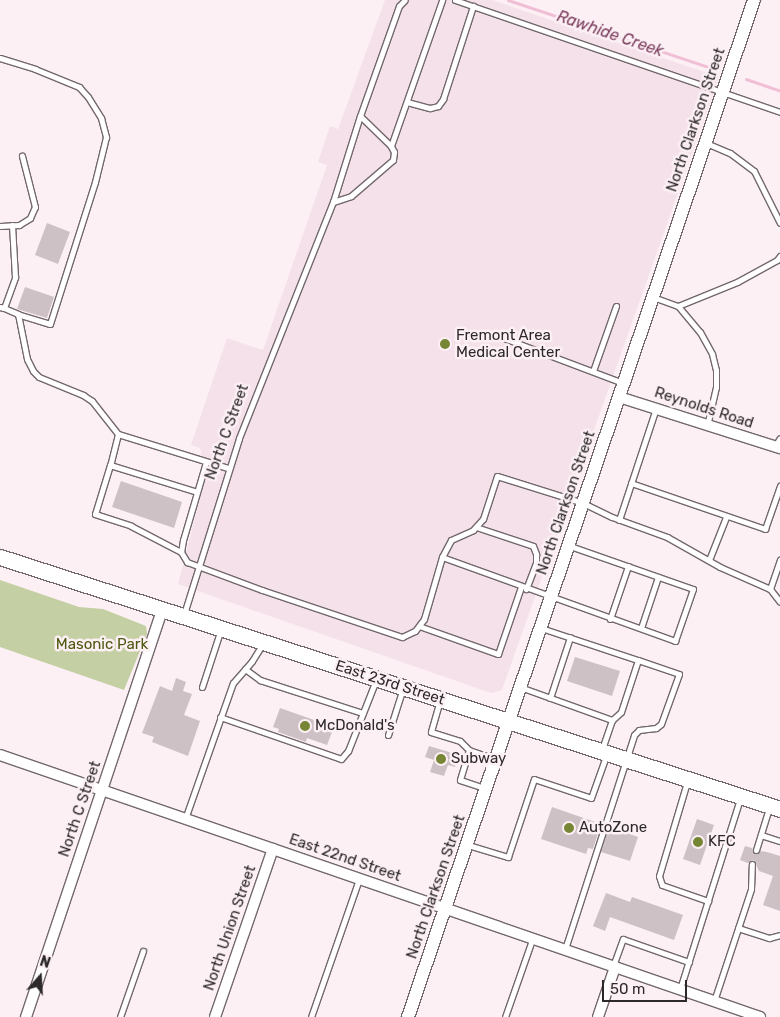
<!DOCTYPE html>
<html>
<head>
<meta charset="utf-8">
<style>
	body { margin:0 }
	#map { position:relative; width:780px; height:1017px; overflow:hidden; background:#fcf0f5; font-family:Rubik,sans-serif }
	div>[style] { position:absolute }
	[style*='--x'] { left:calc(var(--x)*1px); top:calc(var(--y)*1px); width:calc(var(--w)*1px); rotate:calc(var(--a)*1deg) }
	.built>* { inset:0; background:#f5e1ea }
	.green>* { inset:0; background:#c4cfa3 }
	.stream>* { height:3px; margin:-1.5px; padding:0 1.5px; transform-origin:1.5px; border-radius:1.5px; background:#f0bed5 }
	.building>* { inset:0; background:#cdc1c6 }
	.roads { filter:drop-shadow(1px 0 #72686d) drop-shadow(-1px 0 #72686d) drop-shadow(0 1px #72686d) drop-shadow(0 -1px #72686d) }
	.service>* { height:5px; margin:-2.5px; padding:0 2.5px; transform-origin:2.5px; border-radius:2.5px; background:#fff }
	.minor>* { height:10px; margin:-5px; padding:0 5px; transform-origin:5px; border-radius:5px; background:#fff }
	.tertiary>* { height:12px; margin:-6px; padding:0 6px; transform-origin:6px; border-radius:6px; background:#fff }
	.primary>* { height:15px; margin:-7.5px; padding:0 7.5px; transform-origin:7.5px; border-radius:7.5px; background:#fff }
	.dots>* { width:14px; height:14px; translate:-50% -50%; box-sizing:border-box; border:2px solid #fcf0f5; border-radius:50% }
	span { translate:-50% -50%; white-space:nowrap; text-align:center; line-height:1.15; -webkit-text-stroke:5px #fcf0f5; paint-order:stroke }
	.street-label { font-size:15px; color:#2d292b }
	.poi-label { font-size:15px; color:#2d292b }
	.left { translate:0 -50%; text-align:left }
	.park-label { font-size:15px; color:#4c580f }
	.water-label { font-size:16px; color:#7d3f5f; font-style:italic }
	.north { position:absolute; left:15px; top:952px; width:50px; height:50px; -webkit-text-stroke:4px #fcf0f5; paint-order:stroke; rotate:19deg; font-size:14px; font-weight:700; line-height:20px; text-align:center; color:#2d292b }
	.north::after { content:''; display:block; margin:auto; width:18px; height:22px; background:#2d292b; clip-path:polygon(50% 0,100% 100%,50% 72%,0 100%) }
	.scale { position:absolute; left:602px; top:980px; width:85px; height:22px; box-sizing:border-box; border:2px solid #2d292b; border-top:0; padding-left:6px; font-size:15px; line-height:18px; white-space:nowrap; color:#2d292b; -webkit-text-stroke:4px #fcf0f5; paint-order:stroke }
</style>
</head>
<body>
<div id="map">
	<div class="built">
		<div style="clip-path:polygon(385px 0,492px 0,719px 77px,502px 690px,491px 693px,178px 584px,206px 475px,200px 448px,191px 445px,227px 338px,263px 350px,327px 165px,318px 162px,330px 126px,338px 129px)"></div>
	</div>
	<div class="green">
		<div style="clip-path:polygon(0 580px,79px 607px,103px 609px,146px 626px,147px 634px,124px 690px,0 647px)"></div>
	</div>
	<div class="stream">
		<div style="--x:508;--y:0;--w:214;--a:18.5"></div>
		<div style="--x:746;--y:79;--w:36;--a:19"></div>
	</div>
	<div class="building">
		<div style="clip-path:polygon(47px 223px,70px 232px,58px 264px,35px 255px)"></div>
		<div style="clip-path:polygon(25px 287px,54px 297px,47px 318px,17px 309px)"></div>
		<div style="clip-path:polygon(121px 481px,182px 502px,174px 528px,112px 507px)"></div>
		<div style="clip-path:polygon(575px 657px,620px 671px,612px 696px,567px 681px)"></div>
		<div style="clip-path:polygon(176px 678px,186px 682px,183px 691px,192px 694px,184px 715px,200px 721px,188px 756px,152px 742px,154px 737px,142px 733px,160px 686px,172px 691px)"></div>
		<div style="clip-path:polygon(280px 708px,334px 727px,327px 745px,307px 738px,306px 742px,278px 732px,279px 729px,273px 727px)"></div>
		<div style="clip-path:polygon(429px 746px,459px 755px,455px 767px,448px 765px,444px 776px,430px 772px,434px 760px,425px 757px)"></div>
		<div style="clip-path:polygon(552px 807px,601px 824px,593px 849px,588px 848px,586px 854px,541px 839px)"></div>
		<div style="clip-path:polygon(697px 819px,714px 825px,700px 865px,683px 859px)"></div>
		<div style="clip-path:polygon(609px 827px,638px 837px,630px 861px,601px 852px)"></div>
		<div style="clip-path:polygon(745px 846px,752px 848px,755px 854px,760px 851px,767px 852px,780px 856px,780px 911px,763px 905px,773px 876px,759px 871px,754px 860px,748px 863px,740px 860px)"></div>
		<div style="clip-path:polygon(606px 893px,630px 902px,632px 897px,683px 915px,674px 940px,610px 917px,605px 931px,593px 926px)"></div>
	</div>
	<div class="roads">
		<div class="service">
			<div style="--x:455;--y:0;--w:344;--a:19"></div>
			<div style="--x:0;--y:58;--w:37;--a:17"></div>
			<div style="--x:35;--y:69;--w:48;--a:22.2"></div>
			<div style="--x:79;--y:87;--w:13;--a:48"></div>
			<div style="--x:88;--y:97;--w:25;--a:58"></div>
			<div style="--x:101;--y:118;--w:20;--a:75"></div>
			<div style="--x:106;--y:137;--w:46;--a:103.7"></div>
			<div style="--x:95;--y:182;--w:149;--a:107.6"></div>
			<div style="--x:50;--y:324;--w:34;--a:-163"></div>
			<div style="--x:18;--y:314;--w:46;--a:78.7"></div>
			<div style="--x:27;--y:359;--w:13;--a:63"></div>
			<div style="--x:33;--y:371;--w:8;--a:45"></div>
			<div style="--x:39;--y:377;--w:48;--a:22.2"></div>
			<div style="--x:83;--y:395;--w:11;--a:34"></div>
			<div style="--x:92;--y:401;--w:42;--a:51.8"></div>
			<div style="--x:118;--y:434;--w:115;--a:17.2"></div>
			<div style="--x:407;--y:102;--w:24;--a:15"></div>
			<div style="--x:430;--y:108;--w:8;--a:-14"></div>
			<div style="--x:438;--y:106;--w:9;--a:-54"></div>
			<div style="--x:443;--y:99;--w:98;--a:-72.1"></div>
			<div style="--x:706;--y:143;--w:26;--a:23"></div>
			<div style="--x:730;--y:153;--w:30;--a:37"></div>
			<div style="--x:754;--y:171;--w:58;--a:63.4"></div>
			<div style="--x:391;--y:146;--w:155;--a:-70.7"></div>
			<div style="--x:333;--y:202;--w:19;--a:-18"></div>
			<div style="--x:351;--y:196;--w:55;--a:-40.6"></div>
			<div style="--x:393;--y:160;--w:8;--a:-83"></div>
			<div style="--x:394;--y:152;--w:7;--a:-117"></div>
			<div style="--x:391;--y:146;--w:43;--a:-135.9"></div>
			<div style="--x:0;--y:226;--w:19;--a:-3"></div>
			<div style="--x:19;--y:225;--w:13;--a:-32"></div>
			<div style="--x:30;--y:218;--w:12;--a:-66"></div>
			<div style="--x:35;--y:207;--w:53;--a:-104.3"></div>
			<div style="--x:653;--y:297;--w:27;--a:20"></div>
			<div style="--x:678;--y:306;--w:64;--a:-22.1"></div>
			<div style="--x:737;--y:282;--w:46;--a:-28.8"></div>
			<div style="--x:777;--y:260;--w:5;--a:-53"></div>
			<div style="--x:678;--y:306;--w:34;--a:50"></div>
			<div style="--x:700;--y:332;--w:25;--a:61"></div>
			<div style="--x:712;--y:354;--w:16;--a:76"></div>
			<div style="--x:716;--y:370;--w:17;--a:90"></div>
			<div style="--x:716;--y:387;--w:39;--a:103"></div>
			<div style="--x:0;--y:307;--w:4;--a:14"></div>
			<div style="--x:4;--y:308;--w:33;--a:-70"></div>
			<div style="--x:15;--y:277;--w:52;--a:-93.3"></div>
			<div style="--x:4;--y:308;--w:15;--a:23"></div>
			<div style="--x:501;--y:337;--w:130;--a:20.7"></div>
			<div style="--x:593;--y:371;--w:69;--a:-70.5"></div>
			<div style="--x:118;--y:434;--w:32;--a:104"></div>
			<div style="--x:110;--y:465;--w:91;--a:17.2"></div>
			<div style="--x:775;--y:446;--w:9;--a:-58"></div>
			<div style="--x:206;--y:462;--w:81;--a:106.4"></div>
			<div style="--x:183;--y:540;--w:12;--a:99"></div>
			<div style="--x:181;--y:552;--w:12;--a:59"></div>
			<div style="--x:187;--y:562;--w:80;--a:20.5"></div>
			<div style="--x:262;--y:590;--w:148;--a:18.6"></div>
			<div style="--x:402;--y:637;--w:14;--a:-25"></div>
			<div style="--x:415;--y:631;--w:15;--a:-53"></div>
			<div style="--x:424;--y:619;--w:65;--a:-73.8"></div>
			<div style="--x:442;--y:557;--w:19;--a:-62"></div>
			<div style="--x:451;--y:540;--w:24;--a:-24"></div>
			<div style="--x:473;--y:530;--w:15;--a:-48"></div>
			<div style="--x:483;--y:519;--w:45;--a:-72"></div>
			<div style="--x:497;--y:476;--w:90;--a:17.4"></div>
			<div style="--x:583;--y:503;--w:32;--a:26"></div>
			<div style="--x:612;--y:517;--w:59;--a:20"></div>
			<div style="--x:667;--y:537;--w:61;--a:29.5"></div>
			<div style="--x:720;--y:567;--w:55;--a:23.7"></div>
			<div style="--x:770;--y:589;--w:31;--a:-71"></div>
			<div style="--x:110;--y:465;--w:51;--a:107"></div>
			<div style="--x:95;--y:514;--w:38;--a:18"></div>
			<div style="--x:131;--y:526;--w:56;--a:27.5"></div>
			<div style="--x:631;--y:483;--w:142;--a:18.9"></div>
			<div style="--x:765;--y:529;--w:46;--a:-70.8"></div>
			<div style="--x:619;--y:520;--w:118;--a:-71.7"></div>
			<div style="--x:476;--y:527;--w:60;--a:18.4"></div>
			<div style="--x:533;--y:546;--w:9;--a:69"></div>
			<div style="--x:536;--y:554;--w:9;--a:90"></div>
			<div style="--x:536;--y:563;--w:28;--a:111"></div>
			<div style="--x:442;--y:557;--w:248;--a:19.8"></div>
			<div style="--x:675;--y:641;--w:55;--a:-70.9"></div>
			<div style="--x:693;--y:589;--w:130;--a:-160.7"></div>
			<div style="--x:709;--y:560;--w:46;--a:-68.4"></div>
			<div style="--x:770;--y:589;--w:16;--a:52"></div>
			<div style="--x:184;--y:614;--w:184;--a:-72.6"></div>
			<div style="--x:239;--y:438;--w:254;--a:-68.3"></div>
			<div style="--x:333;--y:202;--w:90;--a:-72.6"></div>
			<div style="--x:360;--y:116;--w:117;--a:-70.5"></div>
			<div style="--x:399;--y:6;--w:8;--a:-45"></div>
			<div style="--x:610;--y:619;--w:56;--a:-71.2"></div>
			<div style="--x:419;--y:626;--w:84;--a:19.5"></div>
			<div style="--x:498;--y:654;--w:71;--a:-71.1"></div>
			<div style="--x:541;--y:628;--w:102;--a:18.3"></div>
			<div style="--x:638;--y:660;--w:55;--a:108.1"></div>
			<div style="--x:621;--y:712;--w:12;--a:138"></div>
			<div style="--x:612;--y:720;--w:31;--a:109"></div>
			<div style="--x:641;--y:628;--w:54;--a:-71.6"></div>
			<div style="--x:245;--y:669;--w:19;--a:36"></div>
			<div style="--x:260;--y:680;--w:108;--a:17.8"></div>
			<div style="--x:202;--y:687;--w:61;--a:-71.9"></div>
			<div style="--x:520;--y:687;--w:98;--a:19.7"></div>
			<div style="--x:550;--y:698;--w:64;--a:-71.8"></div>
			<div style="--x:440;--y:700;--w:33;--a:106"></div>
			<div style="--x:431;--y:732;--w:30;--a:17"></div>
			<div style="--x:460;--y:741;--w:13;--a:45"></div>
			<div style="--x:469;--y:750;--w:28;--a:19"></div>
			<div style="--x:220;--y:717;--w:128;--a:19.1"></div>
			<div style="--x:341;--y:759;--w:11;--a:-49"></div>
			<div style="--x:348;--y:751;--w:76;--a:-68.5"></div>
			<div style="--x:388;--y:735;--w:49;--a:-72.3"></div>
			<div style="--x:469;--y:750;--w:31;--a:107"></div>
			<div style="--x:460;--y:780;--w:26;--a:18"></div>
			<div style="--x:687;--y:782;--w:98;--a:106.6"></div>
			<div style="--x:659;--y:876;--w:9;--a:72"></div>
			<div style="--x:662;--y:885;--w:49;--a:19.2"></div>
			<div style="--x:185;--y:819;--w:144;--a:-70.6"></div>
			<div style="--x:233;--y:683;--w:29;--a:-49"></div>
			<div style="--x:252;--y:661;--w:19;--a:-58"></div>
			<div style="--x:761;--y:835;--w:20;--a:18"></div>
			<div style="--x:468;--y:845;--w:42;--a:16.7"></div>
			<div style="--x:508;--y:857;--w:82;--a:-71.6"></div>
			<div style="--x:534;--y:779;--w:60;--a:18.4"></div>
			<div style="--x:591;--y:798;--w:45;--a:-70.3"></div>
			<div style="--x:756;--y:850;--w:44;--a:-72.8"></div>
			<div style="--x:738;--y:928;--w:33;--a:18"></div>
			<div style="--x:769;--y:938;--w:11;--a:-15"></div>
			<div style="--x:565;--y:949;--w:225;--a:-72.1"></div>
			<div style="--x:634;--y:735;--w:7;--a:-45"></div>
			<div style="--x:639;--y:730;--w:17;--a:-7"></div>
			<div style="--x:656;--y:728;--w:6;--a:-39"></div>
			<div style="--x:661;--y:724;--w:53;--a:-70.2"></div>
			<div style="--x:679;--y:674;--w:43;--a:-161.1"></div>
			<div style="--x:613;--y:966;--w:29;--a:-70"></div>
			<div style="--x:623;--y:939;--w:70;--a:19.2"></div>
			<div style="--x:680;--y:989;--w:199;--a:-72.5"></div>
			<div style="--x:714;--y:1001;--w:118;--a:-71.7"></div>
			<div style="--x:751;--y:889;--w:25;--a:-88"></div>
			<div style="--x:120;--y:1017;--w:70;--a:-70.8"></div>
			<div style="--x:311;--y:1017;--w:146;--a:-70.8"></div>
			<div style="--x:505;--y:1017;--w:85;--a:-70.7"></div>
		</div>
		<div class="minor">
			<div style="--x:619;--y:397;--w:169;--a:17.6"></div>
			<div style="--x:0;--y:755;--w:804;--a:19.02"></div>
			<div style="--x:26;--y:1017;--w:429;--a:-71.5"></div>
			<div style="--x:215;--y:1017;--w:178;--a:-71"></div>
			<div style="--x:598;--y:1017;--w:53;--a:-71.2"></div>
		</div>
		<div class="tertiary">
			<div style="--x:408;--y:1017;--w:1074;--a:-71.21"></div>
		</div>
		<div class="primary">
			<div style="--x:0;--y:557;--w:820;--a:17.9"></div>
		</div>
	</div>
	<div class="dots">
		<div style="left:445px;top:344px;background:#768635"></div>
		<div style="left:305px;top:726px;background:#768635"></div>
		<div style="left:441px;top:759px;background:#768635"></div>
		<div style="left:569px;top:828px;background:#768635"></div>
		<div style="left:698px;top:842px;background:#768635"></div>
	</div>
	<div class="street-label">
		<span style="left:696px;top:120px;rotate:-71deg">North Clarkson Street</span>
		<span style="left:704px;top:408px;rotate:18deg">Reynolds Road</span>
		<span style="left:227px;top:432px;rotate:-70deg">North C Street</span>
		<span style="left:566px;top:503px;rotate:-71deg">North Clarkson Street</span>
		<span style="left:390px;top:683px;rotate:18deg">East 23rd Street</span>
		<span style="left:80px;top:809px;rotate:-71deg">North C Street</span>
		<span style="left:345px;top:858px;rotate:19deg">East 22nd Street</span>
		<span style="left:436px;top:887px;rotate:-71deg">North Clarkson Street</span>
		<span style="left:230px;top:928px;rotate:-71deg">North Union Street</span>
	</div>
	<div class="poi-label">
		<span class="left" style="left:456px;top:344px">Fremont Area<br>Medical Center</span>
		<span class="left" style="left:315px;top:726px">McDonald's</span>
		<span class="left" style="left:451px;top:759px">Subway</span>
		<span class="left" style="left:579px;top:828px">AutoZone</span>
		<span class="left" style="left:708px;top:842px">KFC</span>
	</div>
	<div class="park-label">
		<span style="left:102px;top:645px">Masonic Park</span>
	</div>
	<div class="water-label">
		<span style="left:610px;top:34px;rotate:19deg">Rawhide Creek</span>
	</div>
	<div class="north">N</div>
	<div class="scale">50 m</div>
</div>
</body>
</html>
